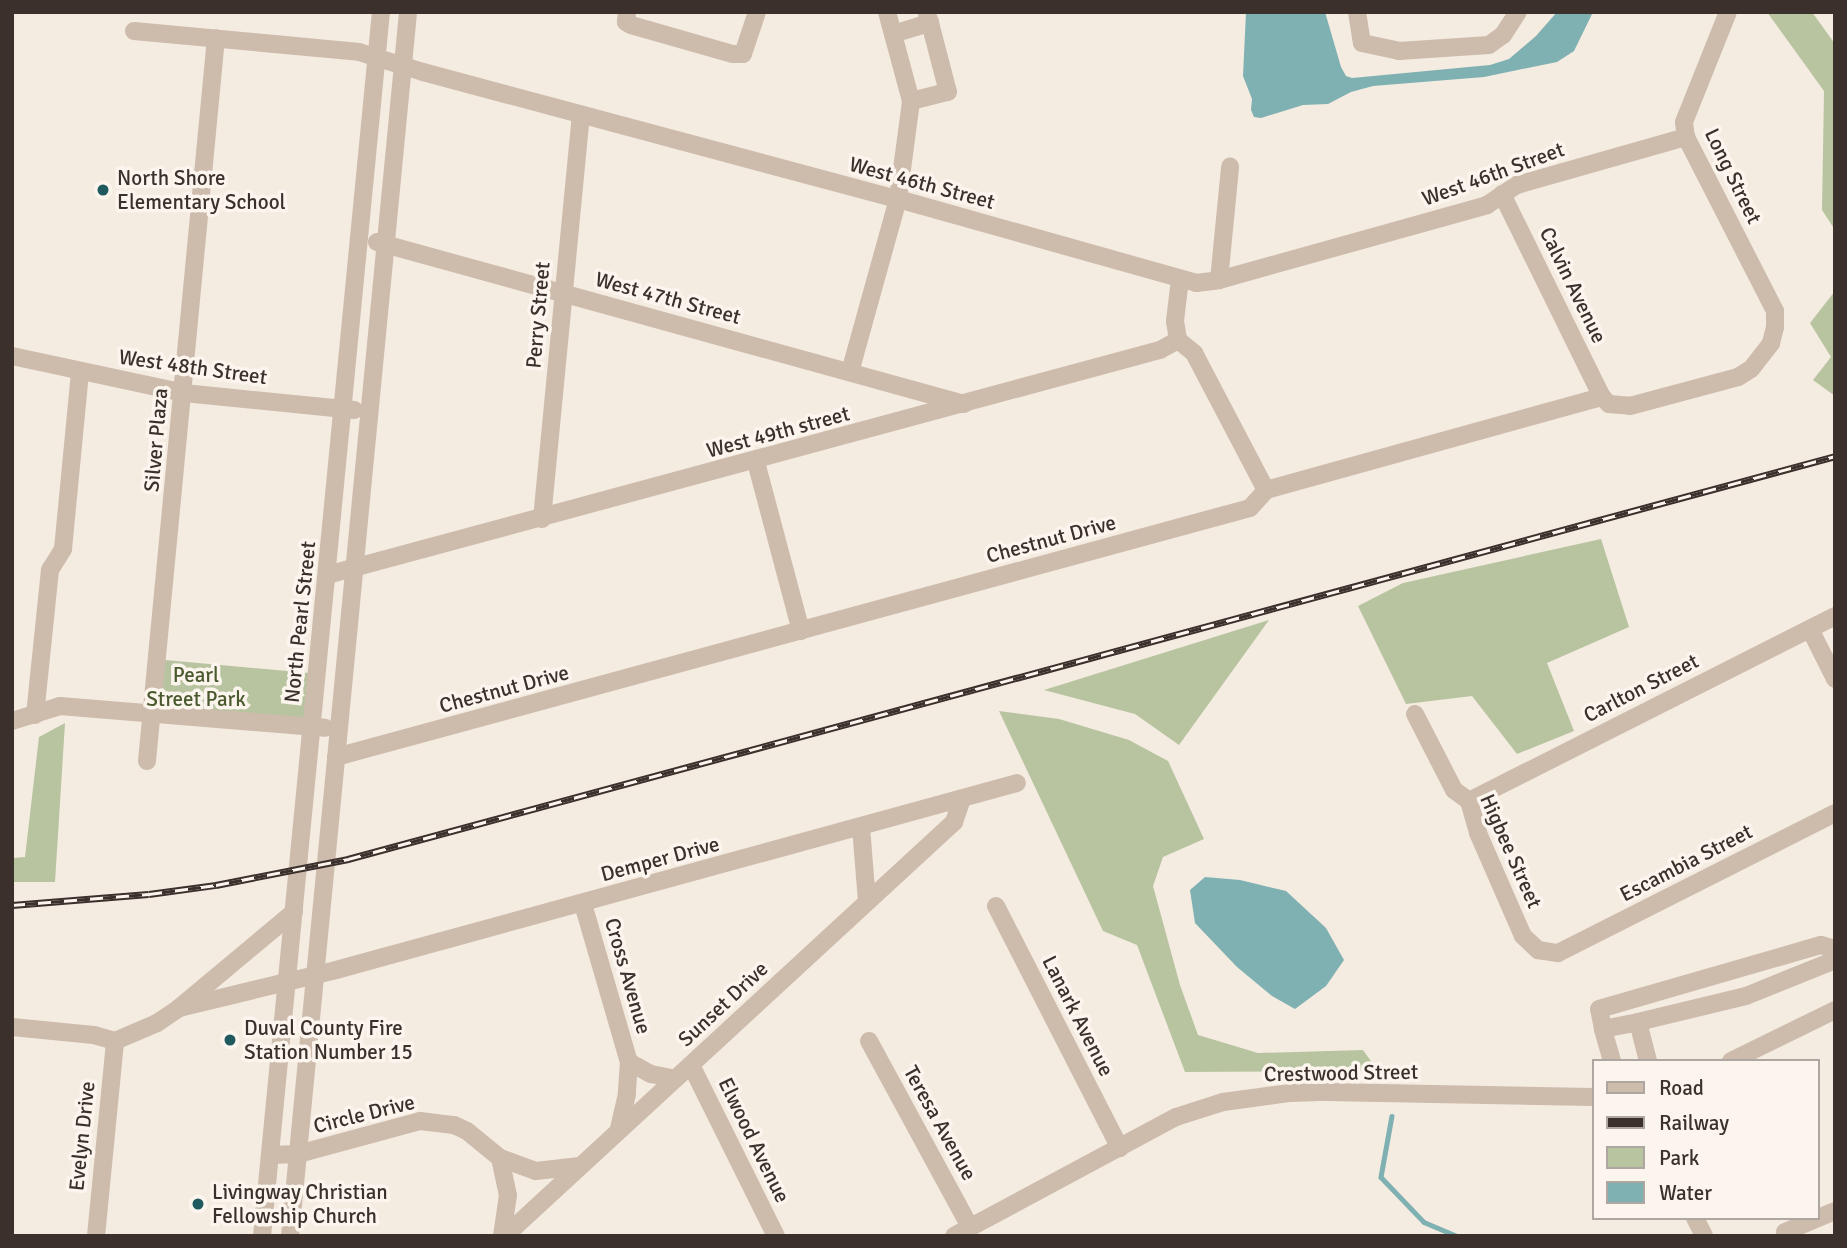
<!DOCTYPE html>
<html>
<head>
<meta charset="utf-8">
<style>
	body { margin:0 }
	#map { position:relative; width:1847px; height:1248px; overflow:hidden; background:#f4ebe1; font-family:Signika,sans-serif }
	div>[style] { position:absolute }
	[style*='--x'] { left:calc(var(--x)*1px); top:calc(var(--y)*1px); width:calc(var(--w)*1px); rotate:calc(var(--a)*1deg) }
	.green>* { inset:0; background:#b8c4a0 }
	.water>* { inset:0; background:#7fb0b2 }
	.stream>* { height:4.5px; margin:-2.25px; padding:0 2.25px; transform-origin:2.25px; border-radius:2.25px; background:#7fb0b2 }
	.minor>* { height:18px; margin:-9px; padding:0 9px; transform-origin:9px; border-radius:9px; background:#cdbbac }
	.rail>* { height:7px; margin-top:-3.5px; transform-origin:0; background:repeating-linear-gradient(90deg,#fbf5ee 0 13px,#3b302b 0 26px); box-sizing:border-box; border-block:2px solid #3b302b }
	.dots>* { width:19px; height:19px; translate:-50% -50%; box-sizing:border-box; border:4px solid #fbf5ee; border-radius:50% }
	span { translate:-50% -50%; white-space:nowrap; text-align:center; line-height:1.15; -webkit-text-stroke:7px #fbf5ee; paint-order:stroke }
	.street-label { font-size:21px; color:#3b302b }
	.poi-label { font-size:21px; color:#3b302b }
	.left { translate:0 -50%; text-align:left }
	.park-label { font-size:21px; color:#4a5a2e }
	.frame { position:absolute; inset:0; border:14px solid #3b302b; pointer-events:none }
	.legend { position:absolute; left:1592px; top:1059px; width:228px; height:161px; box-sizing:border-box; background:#fbf5ee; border:2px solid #aea6a0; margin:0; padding:9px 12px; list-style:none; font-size:21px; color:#3b302b }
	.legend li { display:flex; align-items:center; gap:14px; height:35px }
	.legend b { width:35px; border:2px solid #aea6a0 }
</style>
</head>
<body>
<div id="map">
	<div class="green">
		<div style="clip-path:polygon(1767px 12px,1812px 12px,1835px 44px,1835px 230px,1822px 210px,1824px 91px)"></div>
		<div style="clip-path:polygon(1835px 291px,1835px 396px,1813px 380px,1831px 357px,1810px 323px)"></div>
		<div style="clip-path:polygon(1601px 539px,1629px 627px,1547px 663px,1574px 731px,1517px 754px,1472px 696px,1406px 704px,1358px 606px,1403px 583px)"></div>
		<div style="clip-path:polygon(1269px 620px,1179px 745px,1135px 714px,1044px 690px)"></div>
		<div style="clip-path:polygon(165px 660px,309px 673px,305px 718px,161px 708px)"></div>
		<div style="clip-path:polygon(999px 711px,1059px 719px,1129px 740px,1168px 761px,1204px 839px,1163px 857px,1153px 886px,1180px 985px,1198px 1035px,1258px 1053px,1363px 1050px,1378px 1071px,1185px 1072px,1137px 945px,1103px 931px)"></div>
		<div style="clip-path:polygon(65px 723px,55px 882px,12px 882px,12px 858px,25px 857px,39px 737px)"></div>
	</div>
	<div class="water">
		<div style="clip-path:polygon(1246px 12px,1325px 12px,1341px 67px,1346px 76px,1352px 78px,1490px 65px,1509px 59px,1536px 36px,1557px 12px,1593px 12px,1574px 51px,1557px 62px,1484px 77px,1373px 86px,1351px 92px,1328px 104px,1303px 105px,1261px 118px,1254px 117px,1251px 110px,1252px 99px,1243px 76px)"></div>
		<div style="clip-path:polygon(1205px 877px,1240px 880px,1286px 891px,1326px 928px,1344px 960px,1326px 986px,1295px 1009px,1272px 996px,1237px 967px,1195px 923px,1190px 890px)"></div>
	</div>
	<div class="stream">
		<div style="--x:1392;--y:1116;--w:62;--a:100.2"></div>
		<div style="--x:1381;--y:1177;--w:62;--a:46.3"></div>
		<div style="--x:1424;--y:1222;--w:36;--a:23"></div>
	</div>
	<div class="minor">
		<div style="--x:627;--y:12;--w:10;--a:96"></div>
		<div style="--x:626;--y:22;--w:6;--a:31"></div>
		<div style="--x:631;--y:25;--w:106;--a:15.9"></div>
		<div style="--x:733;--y:54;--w:10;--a:0"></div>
		<div style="--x:743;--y:54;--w:44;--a:-71.6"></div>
		<div style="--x:1357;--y:12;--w:31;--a:81"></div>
		<div style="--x:1362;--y:43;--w:38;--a:12"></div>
		<div style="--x:1399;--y:51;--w:90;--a:-3.8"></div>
		<div style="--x:1489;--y:45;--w:17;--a:-36"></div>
		<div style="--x:1503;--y:35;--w:27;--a:-57"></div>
		<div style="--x:134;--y:31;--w:226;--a:5.3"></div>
		<div style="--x:359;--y:52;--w:67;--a:17.4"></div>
		<div style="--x:423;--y:72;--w:492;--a:15"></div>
		<div style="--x:898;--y:199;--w:310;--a:15.7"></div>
		<div style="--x:1196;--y:283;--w:23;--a:-7"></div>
		<div style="--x:1219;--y:280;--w:278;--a:-15.6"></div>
		<div style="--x:1487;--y:205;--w:36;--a:-34"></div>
		<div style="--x:1517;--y:185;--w:176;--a:-15.9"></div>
		<div style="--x:893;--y:34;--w:39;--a:-17"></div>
		<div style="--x:930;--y:23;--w:9;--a:-108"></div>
		<div style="--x:911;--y:101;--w:38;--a:-14"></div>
		<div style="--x:948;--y:92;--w:71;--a:-104.6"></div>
		<div style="--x:1502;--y:194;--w:226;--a:63.8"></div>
		<div style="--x:377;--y:242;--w:609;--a:15.43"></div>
		<div style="--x:1219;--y:280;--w:114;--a:-84.4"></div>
		<div style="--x:1178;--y:340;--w:21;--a:39"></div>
		<div style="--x:1194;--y:353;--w:155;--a:62.3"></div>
		<div style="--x:12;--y:356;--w:176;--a:12.1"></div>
		<div style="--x:184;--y:393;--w:171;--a:5.7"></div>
		<div style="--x:850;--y:372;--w:180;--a:-74.5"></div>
		<div style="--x:898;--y:199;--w:99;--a:-82.4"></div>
		<div style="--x:911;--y:101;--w:92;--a:-105.1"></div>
		<div style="--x:756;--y:462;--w:175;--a:75.1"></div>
		<div style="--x:542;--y:519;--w:405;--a:-84.5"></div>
		<div style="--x:327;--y:575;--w:863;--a:-15.12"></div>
		<div style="--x:1160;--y:350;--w:21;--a:-29"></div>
		<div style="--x:1178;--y:340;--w:19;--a:-99"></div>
		<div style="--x:1175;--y:321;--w:42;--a:-83.2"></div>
		<div style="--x:1810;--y:629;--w:56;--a:63.4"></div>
		<div style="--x:1415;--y:714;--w:85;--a:62.8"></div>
		<div style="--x:1454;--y:790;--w:19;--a:36"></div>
		<div style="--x:1469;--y:801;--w:33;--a:74"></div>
		<div style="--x:1478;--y:833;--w:112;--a:66.4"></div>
		<div style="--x:1523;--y:936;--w:21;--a:43"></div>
		<div style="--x:1538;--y:950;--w:20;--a:9"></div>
		<div style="--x:1558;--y:953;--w:310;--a:-26.8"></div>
		<div style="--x:35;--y:715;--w:146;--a:-84.1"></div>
		<div style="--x:50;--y:570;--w:25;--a:-58"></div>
		<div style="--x:63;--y:549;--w:178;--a:-84.5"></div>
		<div style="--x:12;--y:721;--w:50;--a:-17.4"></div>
		<div style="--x:60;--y:706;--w:266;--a:4.7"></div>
		<div style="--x:336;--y:757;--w:947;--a:-15.24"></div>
		<div style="--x:1250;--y:508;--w:24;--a:-48"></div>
		<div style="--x:1266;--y:490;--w:349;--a:-15.5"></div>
		<div style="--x:1602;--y:397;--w:10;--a:45"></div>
		<div style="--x:1609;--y:404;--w:21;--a:5"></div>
		<div style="--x:1630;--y:406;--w:112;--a:-15"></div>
		<div style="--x:1738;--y:377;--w:15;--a:-32"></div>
		<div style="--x:1751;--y:369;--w:33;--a:-52"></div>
		<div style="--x:1771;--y:343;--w:16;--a:-76"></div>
		<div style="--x:1775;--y:327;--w:16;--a:-90"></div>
		<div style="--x:1775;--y:311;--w:195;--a:-117.1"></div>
		<div style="--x:1686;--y:137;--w:15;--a:-98"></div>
		<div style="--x:1684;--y:122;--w:118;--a:-68.2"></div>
		<div style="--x:147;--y:761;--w:726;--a:-84.55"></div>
		<div style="--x:1469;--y:801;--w:410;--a:-26.8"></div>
		<div style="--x:861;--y:827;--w:75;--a:85.4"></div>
		<div style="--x:583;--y:904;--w:165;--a:73.8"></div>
		<div style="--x:629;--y:1062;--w:32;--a:94"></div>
		<div style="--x:627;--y:1094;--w:37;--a:103"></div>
		<div style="--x:996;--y:906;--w:272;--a:62.9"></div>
		<div style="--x:179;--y:1008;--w:162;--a:-13.6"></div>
		<div style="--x:336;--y:970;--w:706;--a:-15.35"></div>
		<div style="--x:12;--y:1027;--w:82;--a:5.6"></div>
		<div style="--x:94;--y:1035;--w:22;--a:16"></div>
		<div style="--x:115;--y:1041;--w:46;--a:-23.2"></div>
		<div style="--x:157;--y:1023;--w:27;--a:-34"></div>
		<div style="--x:179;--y:1008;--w:150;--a:-39.9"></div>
		<div style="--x:1603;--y:1029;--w:20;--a:-101"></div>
		<div style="--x:1599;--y:1009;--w:231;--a:-16.1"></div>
		<div style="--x:1821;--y:945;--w:15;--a:16"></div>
		<div style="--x:869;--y:1041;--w:212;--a:61.5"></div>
		<div style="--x:1612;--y:1061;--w:33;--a:-106"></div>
		<div style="--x:1603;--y:1029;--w:36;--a:-11"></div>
		<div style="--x:1648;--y:1061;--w:40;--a:-104.4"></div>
		<div style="--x:1638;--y:1022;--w:111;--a:-13.5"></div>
		<div style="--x:1746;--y:996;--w:96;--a:-22"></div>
		<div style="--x:1731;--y:1061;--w:116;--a:-26.1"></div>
		<div style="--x:629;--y:1062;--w:25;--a:29"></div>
		<div style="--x:651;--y:1074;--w:25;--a:11"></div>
		<div style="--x:691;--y:1065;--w:191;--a:63.6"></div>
		<div style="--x:270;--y:1155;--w:28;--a:-2"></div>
		<div style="--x:298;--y:1154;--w:126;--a:-15.1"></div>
		<div style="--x:420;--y:1121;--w:34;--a:7"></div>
		<div style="--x:454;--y:1125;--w:14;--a:25"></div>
		<div style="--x:467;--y:1131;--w:43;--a:39.3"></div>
		<div style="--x:500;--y:1158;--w:38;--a:78"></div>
		<div style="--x:508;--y:1195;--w:41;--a:98.3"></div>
		<div style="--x:500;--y:1158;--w:38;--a:20"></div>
		<div style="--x:536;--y:1171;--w:44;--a:-6.5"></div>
		<div style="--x:1695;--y:1218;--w:20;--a:63"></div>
		<div style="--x:1785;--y:1232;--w:54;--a:-22.8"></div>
		<div style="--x:96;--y:1236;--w:196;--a:-84.4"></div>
		<div style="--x:262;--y:1236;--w:1230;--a:-84.45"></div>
		<div style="--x:290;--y:1236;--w:1230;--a:-84.49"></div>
		<div style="--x:505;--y:1236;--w:611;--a:-42.68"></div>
		<div style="--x:954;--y:822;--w:24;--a:-71"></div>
		<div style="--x:954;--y:1236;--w:252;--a:-28.2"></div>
		<div style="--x:1176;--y:1117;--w:49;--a:-17.7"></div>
		<div style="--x:1223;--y:1102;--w:68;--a:-7.7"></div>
		<div style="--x:1290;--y:1093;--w:37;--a:-2"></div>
		<div style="--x:1327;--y:1092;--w:266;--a:1.1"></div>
	</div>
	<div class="rail">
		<div style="--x:12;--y:905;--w:137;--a:-4.6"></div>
		<div style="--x:149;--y:894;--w:68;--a:-7.7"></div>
		<div style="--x:216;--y:885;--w:135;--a:-11.1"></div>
		<div style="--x:348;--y:859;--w:1541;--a:-15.16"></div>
	</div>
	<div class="dots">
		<div style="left:103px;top:190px;background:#1f5a5e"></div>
		<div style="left:230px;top:1040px;background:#1f5a5e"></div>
		<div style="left:198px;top:1204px;background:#1f5a5e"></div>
	</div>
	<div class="street-label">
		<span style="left:1493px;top:174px;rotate:-20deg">West 46th Street</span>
		<span style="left:1733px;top:176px;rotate:64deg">Long Street</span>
		<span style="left:922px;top:183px;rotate:15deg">West 46th Street</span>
		<span style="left:1573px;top:285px;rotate:64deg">Calvin Avenue</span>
		<span style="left:668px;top:298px;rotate:15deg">West 47th Street</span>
		<span style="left:538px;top:315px;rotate:-85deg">Perry Street</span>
		<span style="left:193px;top:367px;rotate:8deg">West 48th Street</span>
		<span style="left:778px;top:432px;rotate:-15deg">West 49th street</span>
		<span style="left:156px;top:440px;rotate:-85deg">Silver Plaza</span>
		<span style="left:1051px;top:539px;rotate:-15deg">Chestnut Drive</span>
		<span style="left:300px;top:622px;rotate:-84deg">North Pearl Street</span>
		<span style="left:1641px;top:688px;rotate:-27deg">Carlton Street</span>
		<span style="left:504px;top:689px;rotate:-15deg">Chestnut Drive</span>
		<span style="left:1511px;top:851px;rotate:66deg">Higbee Street</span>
		<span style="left:660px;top:859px;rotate:-15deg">Demper Drive</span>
		<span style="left:1686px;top:863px;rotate:-27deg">Escambia Street</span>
		<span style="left:628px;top:976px;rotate:74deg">Cross Avenue</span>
		<span style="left:723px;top:1004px;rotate:-43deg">Sunset Drive</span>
		<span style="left:1078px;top:1016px;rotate:63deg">Lanark Avenue</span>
		<span style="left:1341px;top:1073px;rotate:-1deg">Crestwood Street</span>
		<span style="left:364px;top:1114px;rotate:-14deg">Circle Drive</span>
		<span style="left:940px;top:1123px;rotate:61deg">Teresa Avenue</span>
		<span style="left:82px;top:1136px;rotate:-84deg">Evelyn Drive</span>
		<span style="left:754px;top:1140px;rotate:64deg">Elwood Avenue</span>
	</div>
	<div class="poi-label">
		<span class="left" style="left:117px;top:190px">North Shore<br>Elementary School</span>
		<span class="left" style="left:244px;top:1040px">Duval County Fire<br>Station Number 15</span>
		<span class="left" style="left:212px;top:1204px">Livingway Christian<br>Fellowship Church</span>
	</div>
	<div class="park-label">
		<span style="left:196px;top:687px">Pearl<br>Street Park</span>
	</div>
	<div class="frame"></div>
	<ul class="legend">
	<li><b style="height:9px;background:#cdbbac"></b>Road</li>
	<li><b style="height:9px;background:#3b302b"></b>Railway</li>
	<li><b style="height:19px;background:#b8c4a0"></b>Park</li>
	<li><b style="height:19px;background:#7fb0b2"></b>Water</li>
	</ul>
</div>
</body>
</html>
